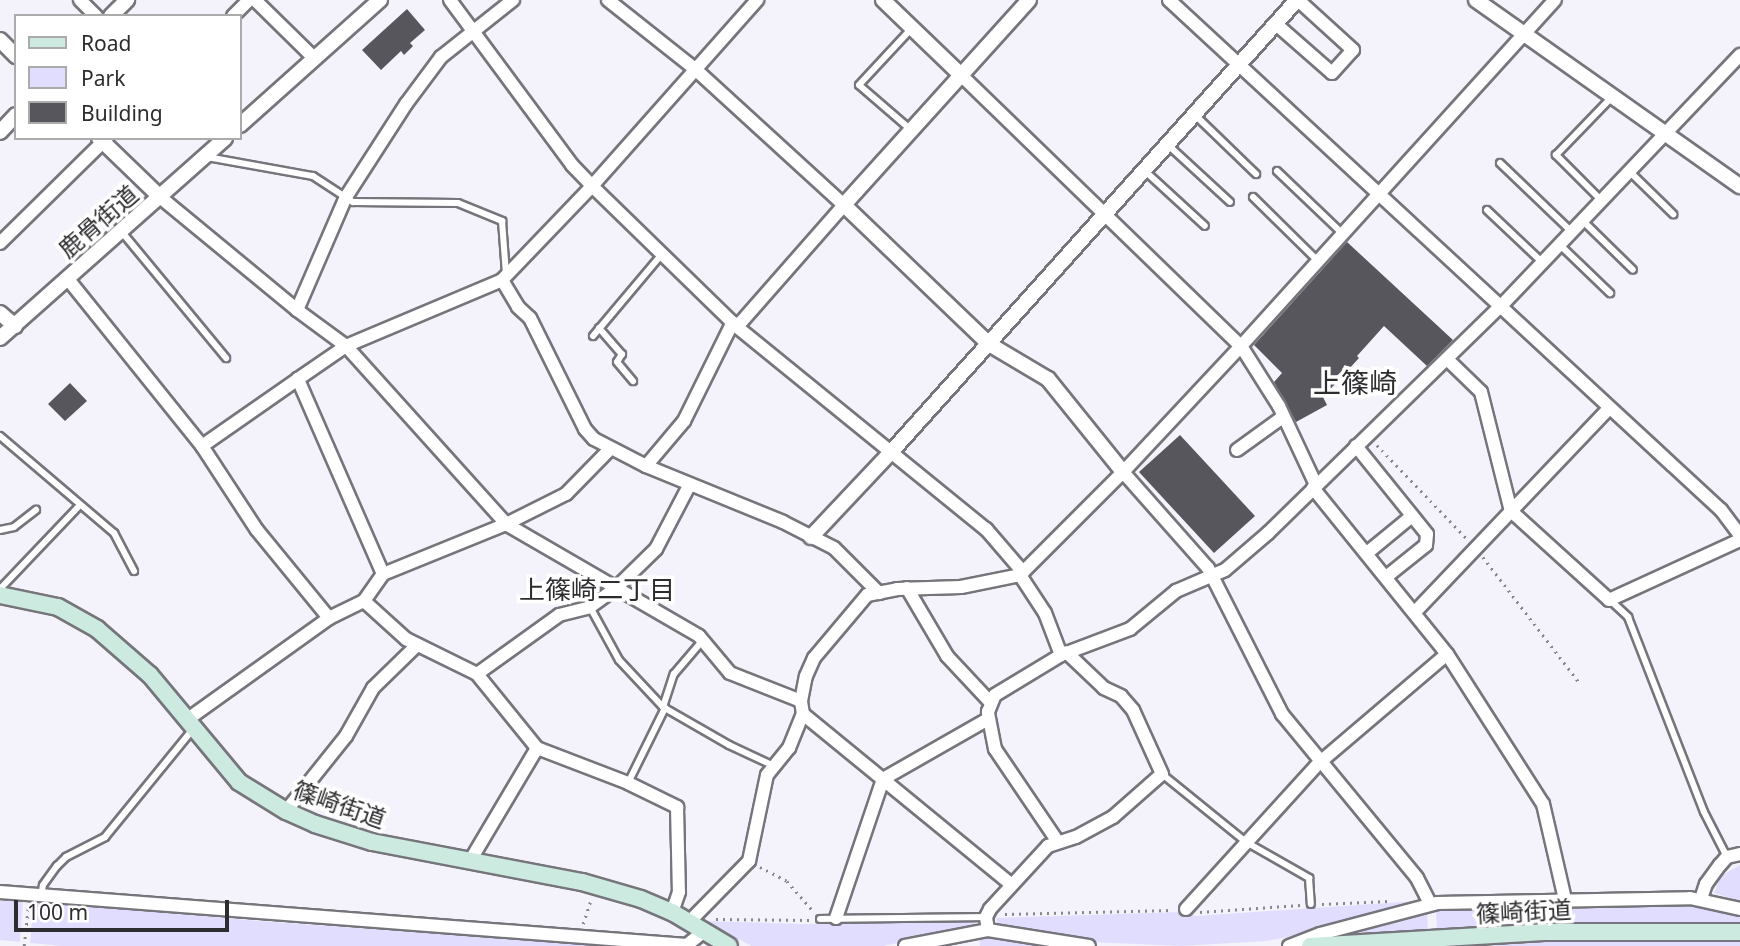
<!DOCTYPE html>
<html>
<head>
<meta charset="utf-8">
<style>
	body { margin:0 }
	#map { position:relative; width:1740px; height:946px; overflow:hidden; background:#f4f3fb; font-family:"Noto Sans","Noto Sans JP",sans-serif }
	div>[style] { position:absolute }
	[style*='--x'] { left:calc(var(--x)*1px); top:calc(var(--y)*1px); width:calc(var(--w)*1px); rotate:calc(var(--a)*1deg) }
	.green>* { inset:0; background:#e1ddff }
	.building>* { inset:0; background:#57565d }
	.path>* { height:2.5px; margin-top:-1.25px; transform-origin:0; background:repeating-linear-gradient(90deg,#87878c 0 2px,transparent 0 7px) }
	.roads { filter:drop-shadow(2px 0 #76757c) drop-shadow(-2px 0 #76757c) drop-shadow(0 2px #76757c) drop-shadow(0 -2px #76757c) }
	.service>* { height:6px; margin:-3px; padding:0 3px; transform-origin:3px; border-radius:3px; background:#fff }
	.minor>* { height:12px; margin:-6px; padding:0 6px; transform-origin:6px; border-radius:6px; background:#fff }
	.tertiary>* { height:14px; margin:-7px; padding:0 7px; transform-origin:7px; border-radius:7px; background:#fff }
	.secondary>* { height:16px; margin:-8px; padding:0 8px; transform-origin:8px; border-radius:8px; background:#cdeae1 }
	span { translate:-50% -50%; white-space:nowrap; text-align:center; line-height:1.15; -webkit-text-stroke:7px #fff; paint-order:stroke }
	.street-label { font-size:24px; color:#2d2d30 }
	.neighbourhood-label { font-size:26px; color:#2d2d30 }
	.quarter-label { font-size:28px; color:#2d2d30 }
	.legend { position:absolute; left:14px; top:14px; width:228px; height:126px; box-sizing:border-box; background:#fff; border:2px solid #ababac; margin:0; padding:9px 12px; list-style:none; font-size:21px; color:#2d2d30 }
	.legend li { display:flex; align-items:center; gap:14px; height:35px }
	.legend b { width:35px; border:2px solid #ababac }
	.scale { position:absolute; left:14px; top:900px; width:215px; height:32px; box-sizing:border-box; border:4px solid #2d2d30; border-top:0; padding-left:9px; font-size:21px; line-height:24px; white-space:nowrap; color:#2d2d30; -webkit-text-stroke:5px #fff; paint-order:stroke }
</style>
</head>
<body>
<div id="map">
	<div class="green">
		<div style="clip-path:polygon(1740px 865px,1740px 901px,1714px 893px,1721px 876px)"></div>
		<div style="clip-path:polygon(0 896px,23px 898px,20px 942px,0 940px)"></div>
		<div style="clip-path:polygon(34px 901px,259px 921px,606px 946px,62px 946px,30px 943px)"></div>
		<div style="clip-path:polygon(1418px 901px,1417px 904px,1322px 931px,1266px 941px,1181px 946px,1089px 942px,1004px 928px,998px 925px,996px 918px,1183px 912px,1196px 916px)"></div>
		<div style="clip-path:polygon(1693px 904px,1740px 915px,1740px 925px,1606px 923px,1437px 931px,1436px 911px)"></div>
		<div style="clip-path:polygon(1427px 911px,1428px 932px,1324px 938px)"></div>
		<div style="clip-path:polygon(979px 920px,970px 928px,883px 946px,752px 946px,702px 921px,805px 924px)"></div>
		<div style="clip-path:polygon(991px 935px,1058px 946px,980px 946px,979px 936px)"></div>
		<div style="clip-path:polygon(1700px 939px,1740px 940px,1740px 946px,1455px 946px,1571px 940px)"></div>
	</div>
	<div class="building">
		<div style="clip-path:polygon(407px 9px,425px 30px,410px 43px,413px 46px,404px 55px,401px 51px,381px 70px,362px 50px)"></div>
		<div style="clip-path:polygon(1347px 242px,1453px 340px,1427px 366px,1384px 326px,1357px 356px,1359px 358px,1323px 397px,1327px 405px,1296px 422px,1274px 382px,1282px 373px,1254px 345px)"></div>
		<div style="clip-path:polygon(70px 383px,87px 401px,65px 421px,48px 404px)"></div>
		<div style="clip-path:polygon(1180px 435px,1255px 516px,1214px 553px,1139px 472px)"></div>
	</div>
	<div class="path">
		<div style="--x:1377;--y:445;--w:130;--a:46.2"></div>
		<div style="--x:1483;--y:557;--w:158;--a:52.5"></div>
		<div style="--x:760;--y:867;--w:30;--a:27"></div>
		<div style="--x:787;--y:881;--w:40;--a:49"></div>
		<div style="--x:1322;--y:904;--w:67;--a:-2.6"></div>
		<div style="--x:1200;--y:912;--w:101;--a:-4"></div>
		<div style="--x:1005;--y:914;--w:168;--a:-1.4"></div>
		<div style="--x:716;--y:919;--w:94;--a:0.6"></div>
		<div style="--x:583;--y:924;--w:25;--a:-72"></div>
		<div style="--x:24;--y:946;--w:38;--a:-84"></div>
	</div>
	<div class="roads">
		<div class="service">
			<div style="--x:1195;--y:115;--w:85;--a:44"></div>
			<div style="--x:910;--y:129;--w:67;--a:-139.2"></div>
			<div style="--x:859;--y:85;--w:78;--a:-47.1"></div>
			<div style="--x:1168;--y:145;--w:84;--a:42.6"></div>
			<div style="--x:207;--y:157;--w:108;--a:10.2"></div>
			<div style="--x:313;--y:176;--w:48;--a:33"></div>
			<div style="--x:353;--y:202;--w:105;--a:0.5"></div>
			<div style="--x:458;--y:203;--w:48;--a:22.2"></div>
			<div style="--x:502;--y:221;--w:53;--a:85.7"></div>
			<div style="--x:1500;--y:163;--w:98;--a:43.8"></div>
			<div style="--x:1145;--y:171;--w:81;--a:42.5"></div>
			<div style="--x:1277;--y:171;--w:91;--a:43.7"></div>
			<div style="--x:1629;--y:171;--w:62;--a:44.3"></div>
			<div style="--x:1253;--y:197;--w:91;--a:44.6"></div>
			<div style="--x:1601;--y:200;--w:64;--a:-135"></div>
			<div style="--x:1556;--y:155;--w:79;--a:-46"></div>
			<div style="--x:1487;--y:210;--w:76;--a:43.4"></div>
			<div style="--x:1582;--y:220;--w:71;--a:44.4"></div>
			<div style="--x:121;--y:231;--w:165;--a:50.4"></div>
			<div style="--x:1559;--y:244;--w:71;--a:43.9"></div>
			<div style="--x:599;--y:328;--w:35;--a:49"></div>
			<div style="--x:622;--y:354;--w:9;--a:122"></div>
			<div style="--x:617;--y:362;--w:25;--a:50"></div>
			<div style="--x:593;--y:336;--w:107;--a:-49.9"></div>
			<div style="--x:0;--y:436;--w:150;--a:40.4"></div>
			<div style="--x:114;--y:533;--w:43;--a:62.2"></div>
			<div style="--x:0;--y:530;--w:14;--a:-12"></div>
			<div style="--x:14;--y:527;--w:28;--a:-38"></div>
			<div style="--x:0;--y:589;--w:115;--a:-46.4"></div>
			<div style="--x:1610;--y:600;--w:25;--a:43"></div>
			<div style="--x:1628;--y:617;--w:209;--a:68.7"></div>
			<div style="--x:1704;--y:812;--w:51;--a:62.9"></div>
			<div style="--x:590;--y:607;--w:60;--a:61.3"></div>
			<div style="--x:619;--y:660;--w:64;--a:46.9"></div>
			<div style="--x:663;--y:707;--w:76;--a:29.9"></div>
			<div style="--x:729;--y:745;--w:50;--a:25"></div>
			<div style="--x:663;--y:707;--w:35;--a:-72"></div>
			<div style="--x:674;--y:674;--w:45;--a:-49.5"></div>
			<div style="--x:1162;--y:774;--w:108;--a:39"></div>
			<div style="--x:1246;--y:842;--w:73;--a:29.7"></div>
			<div style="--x:1309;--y:878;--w:26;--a:86"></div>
			<div style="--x:628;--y:783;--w:84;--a:-63.7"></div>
			<div style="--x:41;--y:896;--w:11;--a:-80"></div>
			<div style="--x:43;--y:885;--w:24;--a:-54"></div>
			<div style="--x:57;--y:866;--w:13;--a:-45"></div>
			<div style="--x:66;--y:857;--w:44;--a:-27.1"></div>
			<div style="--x:105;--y:837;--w:141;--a:-50.8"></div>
			<div style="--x:820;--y:919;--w:166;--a:-0.7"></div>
		</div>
		<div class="minor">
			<div style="--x:80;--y:0;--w:23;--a:45"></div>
			<div style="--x:255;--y:0;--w:84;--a:44.5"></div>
			<div style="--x:450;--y:0;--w:205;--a:53.5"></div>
			<div style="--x:572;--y:165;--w:29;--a:46"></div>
			<div style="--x:592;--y:186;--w:202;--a:44.2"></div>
			<div style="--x:737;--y:327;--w:321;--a:39.1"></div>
			<div style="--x:986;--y:529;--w:57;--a:49.3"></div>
			<div style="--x:608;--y:0;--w:111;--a:38.4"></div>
			<div style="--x:695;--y:69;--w:202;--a:42.4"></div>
			<div style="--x:844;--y:205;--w:162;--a:131.3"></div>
			<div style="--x:1169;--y:0;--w:752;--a:42.74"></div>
			<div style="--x:1721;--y:510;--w:31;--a:53"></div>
			<div style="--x:233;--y:16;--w:23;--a:-45"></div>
			<div style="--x:1276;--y:24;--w:74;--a:41.2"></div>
			<div style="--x:1332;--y:73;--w:31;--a:-48"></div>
			<div style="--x:1353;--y:50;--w:74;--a:-137.7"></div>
			<div style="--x:961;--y:75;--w:390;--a:44.1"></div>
			<div style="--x:1241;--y:346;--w:71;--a:57.7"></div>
			<div style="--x:1279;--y:406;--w:87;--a:64.9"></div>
			<div style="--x:160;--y:197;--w:178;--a:39.5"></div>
			<div style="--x:297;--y:310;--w:61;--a:36.3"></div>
			<div style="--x:346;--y:346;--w:239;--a:48"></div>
			<div style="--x:506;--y:524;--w:223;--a:30.1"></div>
			<div style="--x:699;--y:636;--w:48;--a:50"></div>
			<div style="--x:730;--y:673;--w:76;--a:21.5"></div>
			<div style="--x:0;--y:243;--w:150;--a:-44.5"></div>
			<div style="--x:67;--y:278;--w:216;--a:51.2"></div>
			<div style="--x:202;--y:446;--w:100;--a:56.8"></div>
			<div style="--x:257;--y:530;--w:114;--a:50.7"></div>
			<div style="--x:502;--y:280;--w:31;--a:59"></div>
			<div style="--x:518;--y:307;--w:16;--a:43"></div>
			<div style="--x:530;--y:318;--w:124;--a:63.6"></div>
			<div style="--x:585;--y:429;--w:13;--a:48"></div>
			<div style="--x:594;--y:439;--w:59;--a:27.4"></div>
			<div style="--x:646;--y:466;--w:148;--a:22.2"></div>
			<div style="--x:783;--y:522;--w:57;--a:27"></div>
			<div style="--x:834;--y:548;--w:64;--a:45"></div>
			<div style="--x:297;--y:310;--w:123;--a:-66.6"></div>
			<div style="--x:346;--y:197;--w:111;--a:-57.2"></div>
			<div style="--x:406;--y:104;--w:59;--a:-53.3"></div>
			<div style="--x:441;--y:57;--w:92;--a:-38.4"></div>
			<div style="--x:1447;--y:359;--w:47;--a:44.1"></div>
			<div style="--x:1481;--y:392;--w:123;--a:75.9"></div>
			<div style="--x:1511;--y:511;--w:132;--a:42.2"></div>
			<div style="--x:1609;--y:600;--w:144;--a:-24.6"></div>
			<div style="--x:202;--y:446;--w:117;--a:-34.9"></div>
			<div style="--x:1356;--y:446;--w:113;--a:51.1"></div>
			<div style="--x:1427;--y:534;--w:11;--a:95"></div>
			<div style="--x:1426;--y:545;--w:51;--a:141.3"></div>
			<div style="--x:1237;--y:450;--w:57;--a:-35.7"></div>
			<div style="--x:646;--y:466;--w:59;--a:-49.8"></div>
			<div style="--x:684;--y:421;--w:110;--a:-63.7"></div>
			<div style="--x:1123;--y:472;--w:128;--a:48.5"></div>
			<div style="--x:1208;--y:568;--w:164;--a:63.1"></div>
			<div style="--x:1282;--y:714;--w:212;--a:50.5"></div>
			<div style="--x:1417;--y:878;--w:29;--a:63"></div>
			<div style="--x:1313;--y:488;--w:213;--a:51.1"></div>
			<div style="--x:1447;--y:654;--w:178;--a:57.4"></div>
			<div style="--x:1543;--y:804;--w:98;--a:77"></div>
			<div style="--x:1367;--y:553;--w:58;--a:-39.4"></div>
			<div style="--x:383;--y:574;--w:133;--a:-22.1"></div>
			<div style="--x:506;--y:524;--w:67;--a:-26.6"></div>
			<div style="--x:566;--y:494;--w:63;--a:-45.6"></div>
			<div style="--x:1020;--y:575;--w:45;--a:56.7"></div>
			<div style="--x:1045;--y:613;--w:45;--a:69.1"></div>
			<div style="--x:907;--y:588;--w:79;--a:59.5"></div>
			<div style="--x:947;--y:656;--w:63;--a:46.9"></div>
			<div style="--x:364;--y:601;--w:57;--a:42.1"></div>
			<div style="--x:406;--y:639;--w:79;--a:26.2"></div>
			<div style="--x:477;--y:674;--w:95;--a:51"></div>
			<div style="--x:537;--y:748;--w:97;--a:21"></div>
			<div style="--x:628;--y:783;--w:55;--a:26.1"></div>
			<div style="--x:677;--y:807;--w:85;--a:88.7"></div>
			<div style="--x:679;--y:892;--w:21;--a:109"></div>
			<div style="--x:1415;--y:612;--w:282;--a:-46.4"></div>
			<div style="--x:477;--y:674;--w:101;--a:-35.7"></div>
			<div style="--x:559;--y:615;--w:32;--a:-14"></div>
			<div style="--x:590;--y:607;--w:32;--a:-36"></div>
			<div style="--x:616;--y:588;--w:56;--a:-44.3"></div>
			<div style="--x:656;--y:549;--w:71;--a:-62.4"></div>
			<div style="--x:803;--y:714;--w:269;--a:39.3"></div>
			<div style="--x:188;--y:719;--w:173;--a:-35.6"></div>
			<div style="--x:329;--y:618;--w:39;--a:-26"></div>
			<div style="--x:364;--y:601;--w:33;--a:-55"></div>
			<div style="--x:383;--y:574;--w:213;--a:-113.6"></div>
			<div style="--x:298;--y:379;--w:58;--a:-34.5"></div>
			<div style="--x:346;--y:346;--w:169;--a:-22.9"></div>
			<div style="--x:502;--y:280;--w:130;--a:-46.2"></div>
			<div style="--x:592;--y:186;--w:249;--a:-48.4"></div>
			<div style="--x:286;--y:811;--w:96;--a:-51.3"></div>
			<div style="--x:346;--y:736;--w:55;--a:-60.6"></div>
			<div style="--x:373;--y:688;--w:62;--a:-44.3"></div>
			<div style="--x:1058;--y:842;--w:112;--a:-124.1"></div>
			<div style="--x:995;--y:749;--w:38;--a:-101"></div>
			<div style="--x:988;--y:712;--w:18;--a:-68"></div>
			<div style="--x:995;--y:695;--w:77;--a:-31.2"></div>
			<div style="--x:1061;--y:655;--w:74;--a:-20.6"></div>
			<div style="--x:1130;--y:629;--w:60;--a:-39.6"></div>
			<div style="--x:1176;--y:591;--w:53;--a:-23.2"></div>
			<div style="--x:1225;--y:570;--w:57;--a:-40.7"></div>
			<div style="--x:1268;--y:533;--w:325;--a:-44.3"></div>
			<div style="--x:1501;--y:306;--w:347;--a:-46.4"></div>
			<div style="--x:470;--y:861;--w:131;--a:-59.3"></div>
			<div style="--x:0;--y:892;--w:689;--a:4.41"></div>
			<div style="--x:687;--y:945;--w:21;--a:-39"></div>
			<div style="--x:1701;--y:899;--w:16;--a:-72"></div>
			<div style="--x:1706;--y:884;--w:24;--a:-54"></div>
			<div style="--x:1720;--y:865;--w:11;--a:-49"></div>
			<div style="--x:1727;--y:857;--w:13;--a:-13"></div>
			<div style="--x:1186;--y:909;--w:197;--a:-47.7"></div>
			<div style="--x:1319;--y:763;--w:168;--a:-40.4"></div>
			<div style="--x:836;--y:918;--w:147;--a:-71.3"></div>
			<div style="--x:883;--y:779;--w:121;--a:-29.7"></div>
			<div style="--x:689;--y:922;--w:86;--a:-45.5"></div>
			<div style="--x:749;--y:861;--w:88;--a:-78.2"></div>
			<div style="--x:767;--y:775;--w:35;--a:-51"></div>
			<div style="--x:789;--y:748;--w:37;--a:-68"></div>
			<div style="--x:803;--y:714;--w:13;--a:-99"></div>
			<div style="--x:801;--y:701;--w:25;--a:-79"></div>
			<div style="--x:806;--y:676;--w:20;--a:-66"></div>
			<div style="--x:814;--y:658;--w:82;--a:-49.9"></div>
			<div style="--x:867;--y:595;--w:31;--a:-11"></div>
			<div style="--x:897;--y:589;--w:64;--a:-1.8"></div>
			<div style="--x:961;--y:587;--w:60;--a:-11.5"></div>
			<div style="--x:1020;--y:575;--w:146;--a:-45"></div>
			<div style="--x:1123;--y:472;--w:173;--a:-46.9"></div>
			<div style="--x:1241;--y:346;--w:467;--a:-47.8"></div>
			<div style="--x:988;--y:930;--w:13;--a:-99"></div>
			<div style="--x:986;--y:917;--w:9;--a:-63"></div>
			<div style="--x:990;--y:909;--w:86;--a:-47.4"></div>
			<div style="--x:1048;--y:846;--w:29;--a:-18"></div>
			<div style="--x:1076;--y:837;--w:42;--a:-28.4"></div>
			<div style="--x:1113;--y:817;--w:65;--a:-41.3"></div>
			<div style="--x:1162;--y:774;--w:70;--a:-114.4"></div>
			<div style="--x:1133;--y:710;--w:18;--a:-131"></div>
			<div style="--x:1121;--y:696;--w:19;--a:-155"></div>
			<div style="--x:1104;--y:688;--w:52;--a:-136.5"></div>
			<div style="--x:905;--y:946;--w:85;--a:-10.9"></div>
			<div style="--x:988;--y:930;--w:102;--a:9"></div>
			<div style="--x:1289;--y:946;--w:33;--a:-21"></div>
			<div style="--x:1320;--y:934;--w:121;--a:-14.8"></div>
			<div style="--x:1437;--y:903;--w:253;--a:-1.1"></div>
			<div style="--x:1690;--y:898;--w:51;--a:12.4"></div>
		</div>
		<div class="tertiary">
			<div style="--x:883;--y:0;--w:108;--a:43.9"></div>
			<div style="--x:1029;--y:0;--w:276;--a:132.1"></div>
			<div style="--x:844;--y:205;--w:201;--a:43.8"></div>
			<div style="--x:989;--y:344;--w:69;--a:30.7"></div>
			<div style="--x:1048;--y:379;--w:119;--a:51.1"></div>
			<div style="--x:1476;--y:0;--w:323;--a:35.2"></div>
			<div style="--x:111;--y:16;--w:23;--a:-45"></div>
			<div style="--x:0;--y:40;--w:23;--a:45"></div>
			<div style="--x:240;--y:125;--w:188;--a:-41.8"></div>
			<div style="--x:0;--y:132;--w:23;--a:-47"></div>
			<div style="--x:99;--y:138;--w:85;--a:44"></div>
			<div style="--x:0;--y:313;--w:20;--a:41"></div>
			<div style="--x:0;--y:338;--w:301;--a:-41.6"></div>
			<div style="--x:811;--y:537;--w:118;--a:-46.7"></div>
			<div style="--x:892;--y:451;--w:606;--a:-48.08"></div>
		</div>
		<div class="secondary">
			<div style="--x:0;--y:595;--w:59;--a:11.7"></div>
			<div style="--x:58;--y:607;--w:45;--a:29.4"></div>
			<div style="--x:97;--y:629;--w:70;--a:41"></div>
			<div style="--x:150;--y:675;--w:139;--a:50.2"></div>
			<div style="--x:239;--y:782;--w:55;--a:31.7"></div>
			<div style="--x:286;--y:811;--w:32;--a:24"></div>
			<div style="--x:315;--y:824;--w:60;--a:17.5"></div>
			<div style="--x:372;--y:842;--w:214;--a:10.8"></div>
			<div style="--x:582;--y:882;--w:61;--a:16.1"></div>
			<div style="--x:641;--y:899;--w:34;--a:23"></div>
			<div style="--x:672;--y:912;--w:66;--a:30.8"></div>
			<div style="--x:1310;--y:946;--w:234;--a:-3.4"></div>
			<div style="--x:1544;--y:932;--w:196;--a:0"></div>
		</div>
	</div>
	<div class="street-label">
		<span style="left:98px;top:221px;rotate:-41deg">鹿骨街道</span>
		<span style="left:340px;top:804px;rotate:19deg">篠崎街道</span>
		<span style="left:1524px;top:911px;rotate:-3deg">篠崎街道</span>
	</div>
	<div class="neighbourhood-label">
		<span style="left:597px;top:590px">上篠崎二丁目</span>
	</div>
	<div class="quarter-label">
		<span style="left:1355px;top:382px">上篠崎</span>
	</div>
	<ul class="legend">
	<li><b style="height:9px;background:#cdeae1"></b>Road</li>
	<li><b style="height:19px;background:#e1ddff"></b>Park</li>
	<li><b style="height:19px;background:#57565d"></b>Building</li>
	</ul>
	<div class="scale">100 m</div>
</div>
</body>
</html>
